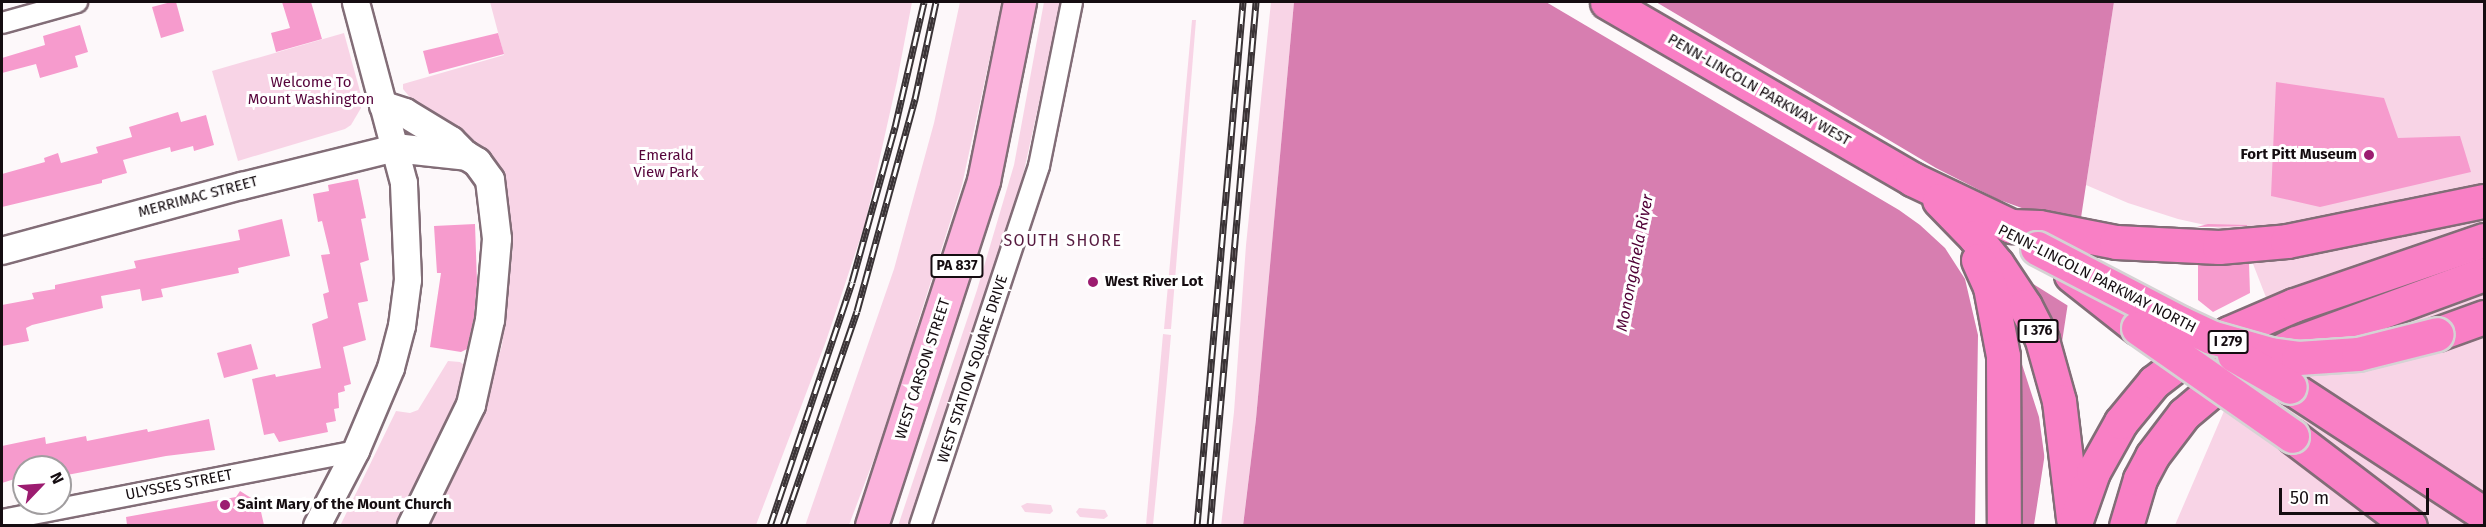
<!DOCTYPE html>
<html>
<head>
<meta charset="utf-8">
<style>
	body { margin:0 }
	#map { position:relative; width:2486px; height:527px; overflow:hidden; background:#fdf8fa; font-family:"Fira Sans",sans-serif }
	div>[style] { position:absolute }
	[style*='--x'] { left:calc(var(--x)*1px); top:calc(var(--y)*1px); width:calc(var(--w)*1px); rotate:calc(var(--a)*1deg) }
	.green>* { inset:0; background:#f8d4e6 }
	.water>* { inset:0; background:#d77eb0 }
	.pier>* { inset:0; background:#fdf8fa }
	.building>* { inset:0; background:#f69bcd }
	.roads { filter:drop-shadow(2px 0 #826d77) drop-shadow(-2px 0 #826d77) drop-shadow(0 2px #826d77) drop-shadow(0 -2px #826d77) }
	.minor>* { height:20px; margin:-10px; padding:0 10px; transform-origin:10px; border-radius:10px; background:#fff }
	.tertiary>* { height:26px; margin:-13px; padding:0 13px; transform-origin:13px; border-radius:13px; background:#fff }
	.secondary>* { height:28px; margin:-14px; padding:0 14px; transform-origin:14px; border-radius:14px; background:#fff }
	.primary>* { height:32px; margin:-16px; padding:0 16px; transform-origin:16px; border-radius:16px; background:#fbb2dc }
	.motorway>* { height:33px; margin:-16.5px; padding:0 16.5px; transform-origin:16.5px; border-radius:16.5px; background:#f97fc5 }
	.rail>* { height:7px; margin-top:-3.5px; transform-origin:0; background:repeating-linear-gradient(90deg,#fff 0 14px,#3a3336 0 28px); box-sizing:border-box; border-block:2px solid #3a3336 }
	.bridges { filter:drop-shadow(2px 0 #d5d3d4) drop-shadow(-2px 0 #d5d3d4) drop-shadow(0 2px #d5d3d4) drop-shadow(0 -2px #d5d3d4) }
	.motorway-bridge>* { height:33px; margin:-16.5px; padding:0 16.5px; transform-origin:16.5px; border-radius:16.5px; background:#f97fc5 }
	.dots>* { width:16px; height:16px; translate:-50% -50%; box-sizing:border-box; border:3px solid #fff; border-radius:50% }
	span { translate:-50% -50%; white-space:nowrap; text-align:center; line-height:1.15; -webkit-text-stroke:6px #fff; paint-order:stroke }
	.shield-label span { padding:2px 4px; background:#fff; border:2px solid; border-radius:4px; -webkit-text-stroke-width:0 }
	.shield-label { font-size:14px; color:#150d11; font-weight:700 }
	.park-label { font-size:15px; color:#56043b }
	.street-label { font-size:15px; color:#150d11 }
	.poi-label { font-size:15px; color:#150d11; font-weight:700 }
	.right { translate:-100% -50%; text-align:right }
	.left { translate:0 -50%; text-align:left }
	.neighbourhood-label { font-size:16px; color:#561a3f; letter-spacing:1.5px }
	.water-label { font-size:16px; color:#510037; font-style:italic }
	.frame { position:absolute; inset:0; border:3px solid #150d11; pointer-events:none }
	.north { position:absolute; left:12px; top:455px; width:60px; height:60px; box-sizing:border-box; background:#fff; border:2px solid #a19ea0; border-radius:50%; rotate:65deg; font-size:16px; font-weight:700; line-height:24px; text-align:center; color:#150d11 }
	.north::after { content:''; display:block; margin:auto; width:21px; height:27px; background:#9c1c70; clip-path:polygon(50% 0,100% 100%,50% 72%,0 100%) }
	.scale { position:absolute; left:2279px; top:488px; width:150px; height:27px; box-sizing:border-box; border:3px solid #150d11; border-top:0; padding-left:8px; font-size:18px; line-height:21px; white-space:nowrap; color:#150d11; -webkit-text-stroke:4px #fff; paint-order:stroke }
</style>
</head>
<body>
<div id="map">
	<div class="green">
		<div style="clip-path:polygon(490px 2px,912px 2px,897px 81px,865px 224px,826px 341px,756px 525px,340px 526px,396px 411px,410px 413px,418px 410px,448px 361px,460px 362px,465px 366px,460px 393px,450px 418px,480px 421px,502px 345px,513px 245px,504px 174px,485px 148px,413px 101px,403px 89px,403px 84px,504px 55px)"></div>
		<div style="clip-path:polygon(960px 2px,1002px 2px,962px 185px,918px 322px,900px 390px,849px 525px,805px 526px,894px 269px,934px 123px)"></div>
		<div style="clip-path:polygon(1044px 2px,1061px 2px,1024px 171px,995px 274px,931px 466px,907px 525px,898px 526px,977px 290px,1014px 165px)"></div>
		<div style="clip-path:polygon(1271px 2px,1294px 2px,1256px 419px,1243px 525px,1221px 526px,1234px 412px,1246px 245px)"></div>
		<div style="clip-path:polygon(2114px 2px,2484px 2px,2484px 525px,2175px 525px,2224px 411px,2277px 404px,2288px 354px,2241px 233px,2178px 219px,2128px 203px,2086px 185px)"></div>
		<div style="clip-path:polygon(1192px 20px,1196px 20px,1171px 329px,1164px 329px)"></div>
		<div style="clip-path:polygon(344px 33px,361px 95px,361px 108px,351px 125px,345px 129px,238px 161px,212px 71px)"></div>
		<div style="clip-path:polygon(1163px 334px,1171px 335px,1166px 391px,1153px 525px,1146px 525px)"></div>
		<div style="clip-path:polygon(1027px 503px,1051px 505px,1053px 511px,1050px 514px,1025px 512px,1021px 506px)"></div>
		<div style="clip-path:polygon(1079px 508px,1105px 510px,1108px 516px,1104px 519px,1080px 517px,1076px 512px)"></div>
	</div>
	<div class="water">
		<div style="clip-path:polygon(1294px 2px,2114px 2px,2034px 525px,1243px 526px,1256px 419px)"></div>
	</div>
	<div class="pier">
		<div style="clip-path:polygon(1546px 2px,1656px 2px,1936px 168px,1997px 199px,2030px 211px,2084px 217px,2070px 307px,2022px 277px,2063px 357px,2046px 468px,2039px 417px,2018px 352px,2015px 525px,1975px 525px,1978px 335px,1965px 279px,1945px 248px,1920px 225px,1899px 210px)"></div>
	</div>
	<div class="building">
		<div style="clip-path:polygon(171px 2px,176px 2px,184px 31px,161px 38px,152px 7px)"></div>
		<div style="clip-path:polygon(282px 2px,311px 2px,322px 39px,276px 52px,271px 33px,290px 28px)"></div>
		<div style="clip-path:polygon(80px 25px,88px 52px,75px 56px,78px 67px,40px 78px,36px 64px,2px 73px,2px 58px,45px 45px,43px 36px)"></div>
		<div style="clip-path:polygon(498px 33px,504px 54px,429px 74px,423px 51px)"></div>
		<div style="clip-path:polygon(2276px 82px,2384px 98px,2398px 138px,2460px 136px,2471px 172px,2320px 207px,2271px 196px)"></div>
		<div style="clip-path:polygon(178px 112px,181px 122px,206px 115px,214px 145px,194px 151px,193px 146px,171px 152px,170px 147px,123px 160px,127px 173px,102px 180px,102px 183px,2px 207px,2px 174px,45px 162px,44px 158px,58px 153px,61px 163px,98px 153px,96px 147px,132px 137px,129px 127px)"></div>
		<div style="clip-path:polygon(358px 179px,366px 218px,361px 219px,369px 260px,360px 263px,368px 301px,358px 303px,366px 340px,343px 347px,351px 384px,344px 386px,345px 391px,338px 393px,339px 408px,334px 409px,336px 421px,326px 423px,328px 432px,279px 442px,274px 433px,264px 435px,252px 379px,275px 374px,276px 377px,321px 368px,312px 324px,328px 318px,323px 294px,329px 292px,321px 255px,330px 254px,322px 221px,318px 222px,313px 194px,329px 191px,328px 185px)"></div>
		<div style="clip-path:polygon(282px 219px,290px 256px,238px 268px,239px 273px,161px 289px,163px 297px,142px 301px,140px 289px,101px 296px,103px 308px,32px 325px,26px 328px,29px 341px,2px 346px,2px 305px,34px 299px,32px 293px,55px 289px,55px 285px,136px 268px,134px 261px,240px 240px,238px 230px)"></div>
		<div style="clip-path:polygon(475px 224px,477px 282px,474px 317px,467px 349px,461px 352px,430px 347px,441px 273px,437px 273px,434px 226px)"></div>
		<div style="clip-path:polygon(2208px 224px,2247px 225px,2247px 226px,2197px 227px)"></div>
		<div style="clip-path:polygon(2249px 263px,2250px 293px,2213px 312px,2198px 300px,2198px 265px)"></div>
		<div style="clip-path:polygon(251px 344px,258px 369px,224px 378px,217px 353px)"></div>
		<div style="clip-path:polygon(209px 419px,215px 450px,166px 456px,67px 475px,65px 467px,24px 467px,24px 476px,2px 483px,2px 446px,45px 437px,46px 444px,86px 436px,87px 441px,147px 429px,148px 432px)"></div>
		<div style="clip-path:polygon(240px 491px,259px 503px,264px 525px,127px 525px,126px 517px,236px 497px)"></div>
	</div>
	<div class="roads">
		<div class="minor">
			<div style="--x:2;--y:23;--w:78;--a:-15.6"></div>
			<div style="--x:2;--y:520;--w:361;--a:-11"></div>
			<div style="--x:920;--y:526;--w:379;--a:-71.7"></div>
			<div style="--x:1039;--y:166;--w:167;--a:-78.6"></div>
		</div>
		<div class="tertiary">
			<div style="--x:2;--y:251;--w:249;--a:-15.2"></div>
			<div style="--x:242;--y:186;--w:158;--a:-13.9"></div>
			<div style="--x:317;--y:526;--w:85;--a:-62.5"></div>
			<div style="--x:356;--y:451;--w:90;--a:-67.1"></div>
			<div style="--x:391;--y:368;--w:43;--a:-75.3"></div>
			<div style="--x:402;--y:326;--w:46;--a:-82.6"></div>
			<div style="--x:408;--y:280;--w:97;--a:-92.4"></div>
			<div style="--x:404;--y:183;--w:187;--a:-104.9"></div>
		</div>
		<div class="secondary">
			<div style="--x:384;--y:106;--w:22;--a:18"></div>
			<div style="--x:405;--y:113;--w:54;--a:31.3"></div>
			<div style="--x:451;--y:141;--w:20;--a:45"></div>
			<div style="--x:395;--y:148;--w:72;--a:6.3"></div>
			<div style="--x:467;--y:156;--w:12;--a:31"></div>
			<div style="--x:477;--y:162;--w:22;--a:54"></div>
			<div style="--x:490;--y:180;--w:59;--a:83.2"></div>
			<div style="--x:497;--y:239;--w:81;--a:94.9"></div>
			<div style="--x:490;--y:320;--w:87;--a:102.6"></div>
			<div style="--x:471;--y:405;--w:135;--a:116"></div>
		</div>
		<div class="primary">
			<div style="--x:872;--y:526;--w:363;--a:-72"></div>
			<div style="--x:984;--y:181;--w:183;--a:-78.6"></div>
		</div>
		<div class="motorway">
			<div style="--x:1607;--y:2;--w:353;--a:30.1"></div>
			<div style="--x:1912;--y:179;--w:110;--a:25.4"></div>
			<div style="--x:2011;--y:226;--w:28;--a:2"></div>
			<div style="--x:2039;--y:227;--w:78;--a:11"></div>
			<div style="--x:2116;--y:242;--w:103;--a:2.8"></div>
			<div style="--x:2219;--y:247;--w:68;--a:-5"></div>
			<div style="--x:2287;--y:241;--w:201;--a:-11.5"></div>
			<div style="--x:1939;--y:200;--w:52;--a:45.8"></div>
			<div style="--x:1975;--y:237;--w:35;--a:51"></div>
			<div style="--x:1997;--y:264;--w:50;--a:56.3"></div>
			<div style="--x:2025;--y:306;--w:38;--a:63"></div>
			<div style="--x:2042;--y:340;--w:63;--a:74.4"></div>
			<div style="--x:2059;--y:401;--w:118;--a:83.2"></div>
			<div style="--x:1978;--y:260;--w:30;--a:66"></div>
			<div style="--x:1990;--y:287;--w:70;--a:79.3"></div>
			<div style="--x:2003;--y:356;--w:170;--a:89.7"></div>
			<div style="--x:2071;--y:275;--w:85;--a:38.3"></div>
			<div style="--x:2437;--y:334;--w:50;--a:-19.9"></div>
			<div style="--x:2290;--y:387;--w:232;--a:33.2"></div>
			<div style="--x:2292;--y:436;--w:148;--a:37.3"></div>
			<div style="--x:2074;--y:526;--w:57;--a:-70.6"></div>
			<div style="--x:2093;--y:472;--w:57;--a:-60.8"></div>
			<div style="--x:2121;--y:422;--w:52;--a:-50.5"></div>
			<div style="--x:2154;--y:382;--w:44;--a:-37.6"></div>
			<div style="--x:2189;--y:355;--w:46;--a:-28.8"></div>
			<div style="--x:2229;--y:333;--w:71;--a:-23.3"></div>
			<div style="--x:2294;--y:305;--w:201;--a:-18.9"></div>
			<div style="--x:2126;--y:526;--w:49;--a:-73.4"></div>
			<div style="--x:2140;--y:479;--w:26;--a:-62"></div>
			<div style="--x:2152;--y:456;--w:53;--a:-52.7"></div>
			<div style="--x:2184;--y:414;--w:51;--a:-40.2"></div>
			<div style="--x:2223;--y:381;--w:82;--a:-27.5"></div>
			<div style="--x:2296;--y:343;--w:200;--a:-20.2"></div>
		</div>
	</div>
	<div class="rail">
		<div style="--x:770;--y:526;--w:257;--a:-71.4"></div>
		<div style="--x:852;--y:282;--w:161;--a:-74.5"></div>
		<div style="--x:895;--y:127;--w:128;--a:-76.9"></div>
		<div style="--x:783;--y:526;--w:227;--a:-71"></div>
		<div style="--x:857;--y:311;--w:220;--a:-74.7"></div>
		<div style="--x:915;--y:99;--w:99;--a:-77.8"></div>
		<div style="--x:1197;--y:526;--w:526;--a:-84.98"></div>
		<div style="--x:1210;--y:526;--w:526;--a:-84.98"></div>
	</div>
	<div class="bridges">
		<div class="motorway-bridge">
			<div style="--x:2037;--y:248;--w:162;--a:27.5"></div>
			<div style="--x:2181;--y:323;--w:33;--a:25"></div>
			<div style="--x:2211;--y:337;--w:61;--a:16.1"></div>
			<div style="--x:2270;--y:354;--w:28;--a:8"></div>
			<div style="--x:2298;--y:358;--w:60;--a:-3.8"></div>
			<div style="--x:2358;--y:354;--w:81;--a:-14.2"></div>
			<div style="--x:2138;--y:328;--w:188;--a:35"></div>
			<div style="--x:2234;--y:355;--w:64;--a:29.7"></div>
		</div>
	</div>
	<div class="dots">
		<div style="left:2369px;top:155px;background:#9c1c70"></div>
		<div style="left:1093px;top:282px;background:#9c1c70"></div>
		<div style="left:225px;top:505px;background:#9c1c70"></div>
	</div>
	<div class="shield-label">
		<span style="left:957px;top:266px">PA 837</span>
		<span style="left:2038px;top:331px">I 376</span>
		<span style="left:2228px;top:342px">I 279</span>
	</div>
	<div class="park-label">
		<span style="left:311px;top:91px">Welcome To<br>Mount Washington</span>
		<span style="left:666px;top:164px">Emerald<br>View Park</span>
	</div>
	<div class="street-label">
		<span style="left:1759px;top:90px;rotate:30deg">PENN-LINCOLN PARKWAY WEST</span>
		<span style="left:198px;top:197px;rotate:-15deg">MERRIMAC STREET</span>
		<span style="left:2097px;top:279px;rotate:27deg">PENN-LINCOLN PARKWAY NORTH</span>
		<span style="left:923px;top:369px;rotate:-72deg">WEST CARSON STREET</span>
		<span style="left:973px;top:369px;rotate:-72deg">WEST STATION SQUARE DRIVE</span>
		<span style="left:179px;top:485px;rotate:-11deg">ULYSSES STREET</span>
	</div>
	<div class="poi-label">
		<span class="right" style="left:2357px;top:155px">Fort Pitt Museum</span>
		<span class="left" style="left:1105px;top:282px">West River Lot</span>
		<span class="left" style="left:237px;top:505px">Saint Mary of the Mount Church</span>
	</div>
	<div class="neighbourhood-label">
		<span style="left:1063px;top:241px">SOUTH SHORE</span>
	</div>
	<div class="water-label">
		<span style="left:1635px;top:263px;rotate:-79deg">Monongahela River</span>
	</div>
	<div class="frame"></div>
	<div class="north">N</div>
	<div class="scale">50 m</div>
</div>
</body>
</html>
